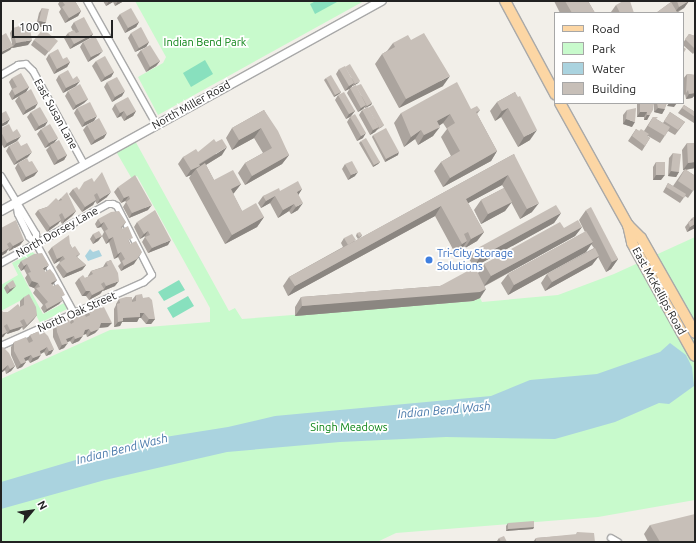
<!DOCTYPE html>
<html>
<head>
<meta charset="utf-8">
<style>
	body { margin:0 }
	#map { position:relative; width:696px; height:543px; overflow:hidden; background:#f2efe9; font-family:Ubuntu,sans-serif }
	div>[style] { position:absolute }
	[style*='--x'] { left:calc(var(--x)*1px); top:calc(var(--y)*1px); width:calc(var(--w)*1px); rotate:calc(var(--a)*1deg) }
	.park>* { inset:0; background:#c8facc }
	.pitch>* { inset:0; background:#88e0be }
	.water>* { inset:0; background:#aad3df }
	.roads { filter:drop-shadow(1px 0 #a9a9a9) drop-shadow(-1px 0 #a9a9a9) drop-shadow(0 1px #a9a9a9) drop-shadow(0 -1px #a9a9a9) }
	.minor>* { height:6px; margin:-3px; padding:0 3px; transform-origin:3px; border-radius:3px; background:#fff }
	.tertiary>* { height:8px; margin:-4px; padding:0 4px; transform-origin:4px; border-radius:4px; background:#fff }
	.primary>* { height:10px; margin:-5px; padding:0 5px; transform-origin:5px; border-radius:5px; background:#fcd6a4 }
	.wall>* { inset:0; background:#aba49e }
	.shaded-wall>* { inset:0; background:#8b8681 }
	.building>* { inset:0; background:#c7bfb8 }
	.dots>* { width:11px; height:11px; translate:-50% -50%; box-sizing:border-box; border:2px solid #fff; border-radius:50% }
	span { translate:-50% -50%; white-space:nowrap; text-align:center; line-height:1.15; -webkit-text-stroke:3.5px #fff; paint-order:stroke }
	.park-label { font-size:11px; color:#0c8416 }
	.street-label { font-size:11px; color:#222 }
	.shop-label { font-size:11px; color:#366cbe }
	.left { translate:0 -50%; text-align:left }
	.water-label { font-size:12px; color:#4a7aab; font-style:italic }
	.frame { position:absolute; inset:0; border:2px solid #222; pointer-events:none }
	.legend { position:absolute; left:554px; top:12px; width:130px; height:92px; box-sizing:border-box; background:#fff; border:1px solid #a7a7a7; margin:0; padding:5px 7px; list-style:none; font-size:12px; color:#222 }
	.legend li { display:flex; align-items:center; gap:8px; height:20px }
	.legend b { width:20px; border:1px solid #a7a7a7 }
	.north { position:absolute; left:12px; top:491px; width:40px; height:40px; -webkit-text-stroke:3px #fff; paint-order:stroke; rotate:61deg; font-size:11px; font-weight:700; line-height:16px; text-align:center; color:#222 }
	.north::after { content:''; display:block; margin:auto; width:14px; height:18px; background:#222; clip-path:polygon(50% 0,100% 100%,50% 72%,0 100%) }
	.scale { position:absolute; left:12px; top:20px; width:101px; height:18px; box-sizing:border-box; border:2px solid #222; border-top:0; padding-left:5px; font-size:12px; line-height:14px; white-space:nowrap; color:#222; -webkit-text-stroke:3px #fff; paint-order:stroke }
</style>
</head>
<body>
<div id="map">
	<div class="park">
		<div style="clip-path:polygon(135px 1px,364px 1px,158px 115px,138px 77px,163px 63px,166px 57px)"></div>
		<div style="clip-path:polygon(133px 137px,229px 311px,235px 308px,242px 319px,473px 301px,480px 298px,482px 302px,558px 295px,614px 274px,695px 237px,695px 500px,598px 517px,396px 533px,377px 542px,1px 542px,1px 379px,110px 330px,210px 322px,210px 308px,137px 176px,132px 179px,114px 148px)"></div>
		<div style="clip-path:polygon(32px 252px,37px 255px,17px 265px,43px 314px,64px 303px,67px 309px,40px 323px,27px 297px,1px 311px,1px 285px,18px 275px,12px 263px)"></div>
	</div>
	<div class="pitch">
		<div style="clip-path:polygon(316px 1px,336px 1px,337px 2px,315px 14px,310px 4px)"></div>
		<div style="clip-path:polygon(205px 60px,213px 74px,191px 87px,183px 73px)"></div>
		<div style="clip-path:polygon(179px 280px,185px 290px,164px 301px,158px 292px)"></div>
		<div style="clip-path:polygon(188px 296px,194px 306px,173px 318px,167px 308px)"></div>
	</div>
	<div class="water">
		<div style="clip-path:polygon(90px 249px,93px 252px,99px 250px,102px 256px,88px 261px,85px 256px)"></div>
		<div style="clip-path:polygon(670px 343px,686px 355px,692px 367px,694px 386px,669px 404px,659px 403px,615px 422px,555px 439px,446px 437px,340px 442px,227px 452px,105px 480px,1px 509px,1px 482px,140px 441px,228px 427px,275px 416px,491px 396px,530px 380px,597px 374px,660px 352px)"></div>
	</div>
	<div class="roads">
		<div class="minor">
			<div style="--x:87;--y:1;--w:141;--a:60.7"></div>
			<div style="--x:1;--y:75;--w:20;--a:-30"></div>
			<div style="--x:18;--y:65;--w:8;--a:-7"></div>
			<div style="--x:26;--y:64;--w:10;--a:45"></div>
			<div style="--x:33;--y:71;--w:106;--a:61.3"></div>
			<div style="--x:1;--y:176;--w:68;--a:58.9"></div>
			<div style="--x:36;--y:234;--w:9;--a:90"></div>
			<div style="--x:16;--y:202;--w:12;--a:81"></div>
			<div style="--x:18;--y:214;--w:25;--a:64"></div>
			<div style="--x:29;--y:237;--w:9;--a:41"></div>
			<div style="--x:36;--y:243;--w:80;--a:61.5"></div>
			<div style="--x:1;--y:263;--w:122;--a:-28.9"></div>
			<div style="--x:108;--y:204;--w:5;--a:0"></div>
			<div style="--x:113;--y:204;--w:4;--a:27"></div>
			<div style="--x:117;--y:206;--w:77;--a:63.1"></div>
			<div style="--x:152;--y:275;--w:11;--a:139"></div>
			<div style="--x:144;--y:282;--w:157;--a:155.9"></div>
			<div style="--x:611;--y:538;--w:8;--a:30"></div>
		</div>
		<div class="tertiary">
			<div style="--x:1;--y:211;--w:435;--a:-28.9"></div>
		</div>
		<div class="primary">
			<div style="--x:505;--y:1;--w:106;--a:61.7"></div>
			<div style="--x:560;--y:103;--w:140;--a:60.9"></div>
			<div style="--x:628;--y:225;--w:18;--a:77"></div>
			<div style="--x:632;--y:243;--w:129;--a:60.9"></div>
			<div style="--x:628;--y:225;--w:18;--a:45"></div>
			<div style="--x:641;--y:238;--w:109;--a:60.4"></div>
		</div>
	</div>
	<div class="wall">
		<div style="clip-path:polygon(60px 1px,75px 1px,81px 11px,78px 16px,65px 23px,59px 12px,61px 9px,58px 4px)"></div>
		<div style="clip-path:polygon(103px 1px,124px 1px,115px 6px,113px 2px,106px 6px)"></div>
		<div style="clip-path:polygon(554px 1px,588px 1px,595px 13px,560px 13px)"></div>
		<div style="clip-path:polygon(670px 1px,689px 1px,684px 8px,677px 13px,656px 13px,671px 2px)"></div>
		<div style="clip-path:polygon(616px 5px,634px 13px,611px 13px,611px 12px)"></div>
		<div style="clip-path:polygon(42px 8px,43px 27px,36px 26px,39px 13px)"></div>
		<div style="clip-path:polygon(120px 14px,139px 22px,136px 27px,125px 33px,117px 18px)"></div>
		<div style="clip-path:polygon(74px 22px,93px 34px,90px 38px,70px 49px,64px 38px,68px 33px,73px 31px,71px 27px)"></div>
		<div style="clip-path:polygon(13px 28px,28px 45px,12px 48px,12px 47px,10px 50px,12px 43px,10px 33px)"></div>
		<div style="clip-path:polygon(131px 33px,149px 42px,146px 47px,135px 52px,128px 38px)"></div>
		<div style="clip-path:polygon(689px 34px,695px 36px,695px 51px,693px 54px,683px 45px,683px 43px)"></div>
		<div style="clip-path:polygon(34px 40px,54px 45px,45px 56px,31px 45px)"></div>
		<div style="clip-path:polygon(411px 40px,443px 86px,399px 108px,375px 64px,382px 54px,387px 51px,393px 43px)"></div>
		<div style="clip-path:polygon(83px 42px,99px 55px,88px 62px,80px 47px)"></div>
		<div style="clip-path:polygon(141px 50px,160px 61px,156px 66px,146px 72px,137px 55px)"></div>
		<div style="clip-path:polygon(49px 54px,70px 62px,67px 67px,54px 74px,46px 59px)"></div>
		<div style="clip-path:polygon(96px 61px,114px 72px,111px 77px,101px 82px,92px 66px)"></div>
		<div style="clip-path:polygon(339px 69px,358px 83px,353px 86px,352px 86px,351px 88px,345px 91px,336px 74px)"></div>
		<div style="clip-path:polygon(687px 74px,695px 75px,695px 95px,692px 98px,686px 99px,685px 94px,683px 97px,683px 79px)"></div>
		<div style="clip-path:polygon(59px 75px,76px 86px,63px 93px,56px 80px)"></div>
		<div style="clip-path:polygon(12px 78px,29px 87px,26px 92px,35px 108px,23px 115px,15px 101px,19px 96px,12px 100px,9px 94px,12px 89px,9px 82px)"></div>
		<div style="clip-path:polygon(326px 78px,341px 92px,339px 94px,334px 97px,324px 80px)"></div>
		<div style="clip-path:polygon(107px 82px,122px 96px,112px 102px,104px 87px)"></div>
		<div style="clip-path:polygon(350px 88px,372px 103px,371px 105px,365px 108px,365px 107px,363px 109px,358px 112px,347px 93px)"></div>
		<div style="clip-path:polygon(68px 91px,88px 99px,84px 103px,73px 110px,65px 96px)"></div>
		<div style="clip-path:polygon(515px 92px,530px 140px,518px 147px,501px 117px,495px 121px,490px 111px,497px 102px)"></div>
		<div style="clip-path:polygon(338px 95px,355px 111px,351px 116px,363px 138px,357px 141px,347px 122px,350px 117px,346px 119px,335px 100px)"></div>
		<div style="clip-path:polygon(637px 103px,654px 103px,647px 120px,644px 120px,644px 117px,637px 117px)"></div>
		<div style="clip-path:polygon(654px 103px,667px 103px,662px 114px,654px 112px)"></div>
		<div style="clip-path:polygon(115px 104px,136px 111px,133px 116px,124px 121px,121px 116px,117px 118px,112px 109px)"></div>
		<div style="clip-path:polygon(684px 105px,695px 112px,694px 123px,678px 113px)"></div>
		<div style="clip-path:polygon(77px 108px,94px 121px,82px 127px,74px 113px)"></div>
		<div style="clip-path:polygon(471px 109px,480px 110px,477px 114px,497px 151px,491px 161px,443px 187px,434px 171px,441px 162px,451px 156px,441px 137px,447px 129px,443px 123px,439px 126px,433px 136px,418px 145px,415px 139px,404px 147px,394px 123px,401px 113px)"></div>
		<div style="clip-path:polygon(264px 110px,289px 155px,282px 164px,245px 185px,238px 173px,245px 163px,263px 153px,254px 138px,232px 150px,226px 138px,232px 128px)"></div>
		<div style="clip-path:polygon(362px 110px,384px 125px,382px 127px,377px 130px,375px 132px,370px 135px,359px 115px)"></div>
		<div style="clip-path:polygon(627px 110px,632px 127px,623px 124px,623px 115px)"></div>
		<div style="clip-path:polygon(31px 112px,45px 126px,35px 131px,27px 117px)"></div>
		<div style="clip-path:polygon(670px 112px,685px 122px,675px 135px,668px 131px,660px 143px,648px 136px,647px 136px,650px 138px,642px 151px,628px 141px,636px 129px,639px 131px,644px 131px,653px 117px,663px 123px)"></div>
		<div style="clip-path:polygon(87px 125px,104px 138px,91px 145px,83px 130px)"></div>
		<div style="clip-path:polygon(1px 128px,17px 141px,4px 148px,1px 143px)"></div>
		<div style="clip-path:polygon(41px 129px,67px 155px,64px 160px,54px 165px,46px 150px,50px 146px,45px 148px,37px 134px)"></div>
		<div style="clip-path:polygon(373px 135px,398px 155px,385px 162px,372px 137px)"></div>
		<div style="clip-path:polygon(361px 141px,380px 162px,378px 164px,373px 167px,359px 143px)"></div>
		<div style="clip-path:polygon(687px 143px,695px 143px,695px 168px,686px 170px,694px 175px,695px 173px,695px 188px,688px 198px,685px 196px,680px 203px,663px 192px,668px 183px,673px 186px,684px 170px,683px 170px,682px 150px)"></div>
		<div style="clip-path:polygon(9px 146px,21px 146px,28px 157px,14px 165px,6px 151px)"></div>
		<div style="clip-path:polygon(198px 152px,222px 155px,206px 165px,214px 180px,241px 184px,233px 194px,242px 211px,264px 217px,257px 227px,225px 244px,189px 178px,191px 175px,186px 177px,178px 164px,183px 157px)"></div>
		<div style="clip-path:polygon(673px 153px,679px 172px,676px 177px,668px 176px,669px 158px)"></div>
		<div style="clip-path:polygon(514px 154px,532px 212px,520px 219px,511px 202px,505px 211px,481px 224px,474px 210px,481px 200px,504px 188px,502px 185px,468px 203px,484px 232px,477px 241px,465px 248px,464px 246px,461px 250px,455px 253px,435px 216px,288px 296px,283px 286px,289px 277px,343px 247px,341px 243px,344px 238px,355px 241px)"></div>
		<div style="clip-path:polygon(29px 162px,38px 171px,34px 176px,22px 182px,15px 168px,18px 163px)"></div>
		<div style="clip-path:polygon(656px 162px,661px 180px,653px 180px,653px 167px)"></div>
		<div style="clip-path:polygon(345px 164px,355px 176px,348px 180px,342px 169px)"></div>
		<div style="clip-path:polygon(94px 182px,107px 197px,97px 204px,95px 201px,93px 205px,82px 212px,69px 194px,73px 189px,79px 190px)"></div>
		<div style="clip-path:polygon(118px 187px,148px 210px,129px 218px,123px 207px,126px 202px,125px 201px,121px 203px,114px 192px)"></div>
		<div style="clip-path:polygon(302px 189px,298px 195px,298px 210px,291px 214px,289px 211px,278px 218px,270px 203px,261px 208px,258px 203px,263px 196px,280px 191px)"></div>
		<div style="clip-path:polygon(61px 198px,76px 211px,72px 216px,62px 224px,60px 221px,58px 224px,47px 232px,35px 214px,38px 210px,47px 207px,58px 201px)"></div>
		<div style="clip-path:polygon(586px 210px,618px 259px,611px 269px,606px 272px,598px 257px,592px 265px,545px 291px,541px 283px,547px 274px,594px 248px,591px 244px,586px 252px,508px 295px,501px 283px,508px 274px,585px 232px,579px 220px)"></div>
		<div style="clip-path:polygon(561px 213px,554px 223px,474px 267px,469px 259px,476px 249px)"></div>
		<div style="clip-path:polygon(695px 217px,695px 228px,687px 232px,685px 227px,692px 218px)"></div>
		<div style="clip-path:polygon(98px 219px,126px 222px,122px 228px,130px 243px,134px 264px,121px 271px,118px 266px,121px 263px,118px 257px,114px 259px,109px 242px,106px 244px,102px 236px,104px 232px,101px 227px,97px 228px,95px 224px)"></div>
		<div style="clip-path:polygon(137px 222px,168px 245px,148px 253px,142px 242px,145px 237px,145px 236px,140px 239px,134px 227px)"></div>
		<div style="clip-path:polygon(582px 227px,575px 236px,485px 286px,480px 298px,473px 301px,295px 316px,295px 307px,301px 297px,440px 286px,478px 273px,484px 264px,564px 228px)"></div>
		<div style="clip-path:polygon(1px 228px,24px 240px,20px 245px,9px 251px,8px 249px,6px 253px,1px 256px)"></div>
		<div style="clip-path:polygon(357px 233px,362px 235px,361px 237px,358px 239px,356px 236px)"></div>
		<div style="clip-path:polygon(93px 234px,102px 236px,98px 241px,93px 244px,90px 239px)"></div>
		<div style="clip-path:polygon(70px 244px,72px 248px,80px 254px,77px 257px,86px 265px,82px 270px,63px 278px,56px 267px,60px 262px,59px 261px,54px 264px,48px 252px,52px 247px)"></div>
		<div style="clip-path:polygon(111px 260px,115px 286px,103px 291px,103px 290px,100px 294px,89px 300px,86px 296px,82px 296px,75px 283px,79px 278px,85px 278px,88px 277px,88px 276px,91px 271px,103px 267px,106px 262px)"></div>
		<div style="clip-path:polygon(21px 261px,45px 270px,44px 270px,45px 272px,57px 280px,52px 285px,62px 299px,59px 304px,44px 313px,41px 308px,43px 305px,33px 293px,35px 290px,34px 288px,29px 286px,25px 278px,27px 275px,24px 269px,21px 271px,18px 266px)"></div>
		<div style="clip-path:polygon(7px 284px,12px 290px,7px 294px,4px 288px)"></div>
		<div style="clip-path:polygon(136px 295px,143px 298px,155px 319px,151px 324px,146px 324px,141px 318px,139px 318px,137px 322px,122px 322px,120px 326px,114px 327px,114px 309px,116px 305px,116px 304px,119px 299px,132px 300px)"></div>
		<div style="clip-path:polygon(24px 297px,37px 315px,33px 320px,23px 330px,22px 327px,19px 330px,7px 334px,6px 333px,3px 337px,3px 312px,8px 312px,20px 307px,20px 301px)"></div>
		<div style="clip-path:polygon(88px 310px,108px 327px,99px 328px,95px 333px,87px 337px,86px 334px,83px 335px,79px 341px,72px 344px,70px 341px,67px 342px,64px 348px,59px 350px,53px 337px,53px 328px,56px 323px,70px 322px,72px 318px,85px 314px)"></div>
		<div style="clip-path:polygon(42px 330px,51px 354px,46px 356px,44px 352px,41px 354px,38px 359px,30px 363px,28px 360px,25px 361px,26px 362px,22px 367px,17px 369px,11px 355px,11px 347px,14px 342px,27px 339px,30px 335px)"></div>
		<div style="clip-path:polygon(1px 348px,15px 366px,11px 371px,6px 374px,5px 370px,1px 373px)"></div>
		<div style="clip-path:polygon(508px 523px,534px 527px,533px 529px,506px 531px,506px 526px)"></div>
		<div style="clip-path:polygon(650px 525px,695px 542px,648px 542px,644px 534px)"></div>
		<div style="clip-path:polygon(577px 532px,595px 542px,533px 542px,536px 538px,576px 535px)"></div>
		<div style="clip-path:polygon(499px 538px,507px 542px,498px 542px,497px 541px)"></div>
	</div>
	<div class="shaded-wall">
		<div style="clip-path:polygon(109px 1px,113px 1px,113px 2px,106px 6px)"></div>
		<div style="clip-path:polygon(118px 1px,124px 1px,115px 6px)"></div>
		<div style="clip-path:polygon(689px 1px,684px 8px,674px 13px,679px 7px)"></div>
		<div style="clip-path:polygon(81px 11px,78px 16px,65px 23px,69px 18px)"></div>
		<div style="clip-path:polygon(39px 21px,46px 22px,43px 27px,36px 26px)"></div>
		<div style="clip-path:polygon(139px 22px,136px 27px,125px 33px,128px 28px)"></div>
		<div style="clip-path:polygon(93px 34px,90px 38px,70px 49px,74px 44px)"></div>
		<div style="clip-path:polygon(32px 40px,28px 45px,12px 48px,16px 43px)"></div>
		<div style="clip-path:polygon(149px 42px,146px 47px,135px 52px,139px 48px)"></div>
		<div style="clip-path:polygon(13px 46px,10px 50px,1px 55px,1px 52px)"></div>
		<div style="clip-path:polygon(103px 51px,99px 55px,88px 62px,91px 57px)"></div>
		<div style="clip-path:polygon(160px 61px,156px 66px,146px 72px,150px 67px)"></div>
		<div style="clip-path:polygon(70px 62px,67px 67px,54px 74px,57px 69px)"></div>
		<div style="clip-path:polygon(114px 72px,111px 77px,101px 82px,105px 77px)"></div>
		<div style="clip-path:polygon(450px 76px,443px 86px,399px 108px,406px 99px)"></div>
		<div style="clip-path:polygon(80px 81px,76px 86px,63px 93px,66px 88px)"></div>
		<div style="clip-path:polygon(360px 81px,358px 83px,353px 86px,355px 84px)"></div>
		<div style="clip-path:polygon(354px 83px,351px 88px,345px 91px,349px 86px)"></div>
		<div style="clip-path:polygon(29px 87px,26px 92px,12px 100px,15px 95px)"></div>
		<div style="clip-path:polygon(125px 91px,122px 96px,112px 102px,115px 97px)"></div>
		<div style="clip-path:polygon(341px 92px,339px 94px,334px 97px,335px 95px)"></div>
		<div style="clip-path:polygon(695px 93px,695px 95px,692px 98px,686px 99px,689px 94px)"></div>
		<div style="clip-path:polygon(88px 99px,84px 103px,73px 110px,76px 105px)"></div>
		<div style="clip-path:polygon(38px 103px,35px 108px,23px 115px,26px 110px)"></div>
		<div style="clip-path:polygon(372px 103px,371px 105px,365px 108px,367px 106px)"></div>
		<div style="clip-path:polygon(669px 103px,677px 103px,674px 107px,667px 106px)"></div>
		<div style="clip-path:polygon(366px 105px,363px 109px,358px 112px,361px 108px)"></div>
		<div style="clip-path:polygon(508px 108px,501px 117px,495px 121px,502px 111px)"></div>
		<div style="clip-path:polygon(658px 108px,665px 109px,662px 114px,654px 112px)"></div>
		<div style="clip-path:polygon(124px 111px,121px 116px,117px 118px,120px 113px)"></div>
		<div style="clip-path:polygon(136px 111px,133px 116px,124px 121px,127px 116px)"></div>
		<div style="clip-path:polygon(355px 111px,351px 116px,346px 119px,349px 114px)"></div>
		<div style="clip-path:polygon(640px 112px,647px 112px,644px 117px,637px 117px)"></div>
		<div style="clip-path:polygon(450px 114px,443px 123px,430px 131px,437px 121px)"></div>
		<div style="clip-path:polygon(647px 115px,650px 115px,647px 120px,644px 120px)"></div>
		<div style="clip-path:polygon(97px 116px,94px 121px,82px 127px,85px 122px)"></div>
		<div style="clip-path:polygon(10px 119px,7px 124px,1px 127px,1px 124px)"></div>
		<div style="clip-path:polygon(626px 119px,635px 122px,632px 127px,623px 124px)"></div>
		<div style="clip-path:polygon(48px 121px,45px 126px,35px 131px,39px 126px)"></div>
		<div style="clip-path:polygon(379px 127px,375px 132px,370px 135px,373px 130px)"></div>
		<div style="clip-path:polygon(440px 127px,433px 136px,418px 145px,424px 135px)"></div>
		<div style="clip-path:polygon(261px 128px,254px 138px,232px 150px,239px 140px)"></div>
		<div style="clip-path:polygon(421px 130px,415px 139px,404px 147px,411px 137px)"></div>
		<div style="clip-path:polygon(537px 130px,530px 140px,518px 147px,524px 137px)"></div>
		<div style="clip-path:polygon(107px 133px,104px 138px,91px 145px,95px 140px)"></div>
		<div style="clip-path:polygon(366px 133px,363px 138px,357px 141px,361px 136px)"></div>
		<div style="clip-path:polygon(21px 136px,17px 141px,4px 148px,7px 143px)"></div>
		<div style="clip-path:polygon(58px 138px,54px 143px,45px 148px,49px 143px)"></div>
		<div style="clip-path:polygon(227px 147px,222px 155px,199px 169px,196px 169px,191px 175px,186px 177px,191px 170px)"></div>
		<div style="clip-path:polygon(497px 151px,491px 161px,443px 187px,450px 178px)"></div>
		<div style="clip-path:polygon(32px 152px,28px 157px,14px 165px,17px 161px)"></div>
		<div style="clip-path:polygon(399px 152px,398px 155px,385px 162px,386px 159px)"></div>
		<div style="clip-path:polygon(67px 155px,64px 160px,54px 165px,58px 160px)"></div>
		<div style="clip-path:polygon(289px 155px,282px 164px,245px 185px,252px 176px)"></div>
		<div style="clip-path:polygon(380px 162px,378px 164px,373px 167px,374px 165px)"></div>
		<div style="clip-path:polygon(695px 162px,695px 168px,683px 170px,688px 163px)"></div>
		<div style="clip-path:polygon(38px 171px,34px 176px,22px 182px,26px 177px)"></div>
		<div style="clip-path:polygon(671px 171px,679px 172px,676px 177px,668px 176px)"></div>
		<div style="clip-path:polygon(358px 172px,355px 176px,348px 180px,351px 175px)"></div>
		<div style="clip-path:polygon(508px 175px,502px 185px,459px 208px,466px 199px)"></div>
		<div style="clip-path:polygon(656px 175px,665px 175px,661px 180px,653px 180px)"></div>
		<div style="clip-path:polygon(241px 184px,234px 193px,224px 199px,231px 189px)"></div>
		<div style="clip-path:polygon(302px 189px,297px 197px,297px 192px)"></div>
		<div style="clip-path:polygon(111px 192px,107px 197px,97px 204px,100px 199px)"></div>
		<div style="clip-path:polygon(129px 196px,125px 201px,121px 203px,124px 198px)"></div>
		<div style="clip-path:polygon(275px 196px,270px 203px,261px 208px,266px 201px)"></div>
		<div style="clip-path:polygon(96px 200px,93px 205px,82px 212px,85px 207px)"></div>
		<div style="clip-path:polygon(512px 202px,505px 211px,481px 224px,488px 214px)"></div>
		<div style="clip-path:polygon(303px 203px,298px 210px,291px 214px,296px 207px)"></div>
		<div style="clip-path:polygon(539px 203px,532px 212px,520px 219px,527px 209px)"></div>
		<div style="clip-path:polygon(294px 204px,289px 211px,278px 218px,283px 210px)"></div>
		<div style="clip-path:polygon(152px 205px,148px 210px,129px 218px,132px 213px)"></div>
		<div style="clip-path:polygon(441px 206px,435px 216px,288px 296px,295px 286px)"></div>
		<div style="clip-path:polygon(76px 211px,72px 216px,62px 224px,65px 219px)"></div>
		<div style="clip-path:polygon(561px 213px,554px 223px,474px 267px,480px 257px)"></div>
		<div style="clip-path:polygon(264px 217px,257px 227px,225px 244px,232px 235px)"></div>
		<div style="clip-path:polygon(61px 220px,58px 224px,47px 232px,50px 227px)"></div>
		<div style="clip-path:polygon(104px 222px,101px 227px,97px 228px,101px 224px)"></div>
		<div style="clip-path:polygon(695px 224px,695px 228px,687px 232px,690px 227px)"></div>
		<div style="clip-path:polygon(582px 227px,575px 236px,484px 286px,491px 276px)"></div>
		<div style="clip-path:polygon(148px 231px,145px 236px,140px 239px,144px 234px)"></div>
		<div style="clip-path:polygon(484px 232px,477px 241px,465px 248px,471px 239px)"></div>
		<div style="clip-path:polygon(102px 236px,98px 241px,93px 244px,96px 239px)"></div>
		<div style="clip-path:polygon(113px 237px,109px 242px,106px 244px,109px 239px)"></div>
		<div style="clip-path:polygon(24px 240px,20px 245px,9px 251px,13px 246px)"></div>
		<div style="clip-path:polygon(171px 240px,168px 245px,148px 253px,152px 248px)"></div>
		<div style="clip-path:polygon(467px 241px,461px 250px,455px 253px,462px 244px)"></div>
		<div style="clip-path:polygon(593px 242px,586px 252px,508px 295px,514px 285px)"></div>
		<div style="clip-path:polygon(9px 248px,6px 253px,1px 256px,1px 253px)"></div>
		<div style="clip-path:polygon(121px 252px,118px 257px,114px 259px,118px 254px)"></div>
		<div style="clip-path:polygon(142px 252px,134px 264px,121px 271px,124px 266px)"></div>
		<div style="clip-path:polygon(63px 256px,59px 261px,54px 264px,57px 259px)"></div>
		<div style="clip-path:polygon(599px 256px,592px 265px,545px 291px,552px 282px)"></div>
		<div style="clip-path:polygon(618px 259px,611px 269px,606px 272px,612px 262px)"></div>
		<div style="clip-path:polygon(27px 264px,24px 269px,21px 271px,24px 266px)"></div>
		<div style="clip-path:polygon(49px 265px,45px 270px,40px 273px,43px 268px)"></div>
		<div style="clip-path:polygon(86px 265px,82px 270px,63px 278px,67px 273px)"></div>
		<div style="clip-path:polygon(57px 280px,53px 284px,48px 288px,51px 283px)"></div>
		<div style="clip-path:polygon(32px 281px,38px 283px,34px 288px,29px 286px)"></div>
		<div style="clip-path:polygon(119px 281px,115px 286px,103px 291px,106px 286px)"></div>
		<div style="clip-path:polygon(16px 286px,12px 290px,7px 294px,10px 289px)"></div>
		<div style="clip-path:polygon(104px 289px,100px 294px,89px 300px,92px 295px)"></div>
		<div style="clip-path:polygon(486px 289px,480px 298px,473px 301px,295px 316px,302px 306px)"></div>
		<div style="clip-path:polygon(86px 291px,90px 291px,86px 296px,82px 296px)"></div>
		<div style="clip-path:polygon(63px 300px,59px 304px,44px 313px,47px 309px)"></div>
		<div style="clip-path:polygon(140px 313px,144px 313px,141px 318px,139px 318px,137px 322px,122px 322px,120px 326px,114px 327px,118px 322px,123px 318px)"></div>
		<div style="clip-path:polygon(37px 315px,33px 320px,23px 330px,27px 325px)"></div>
		<div style="clip-path:polygon(149px 319px,155px 319px,151px 324px,146px 324px)"></div>
		<div style="clip-path:polygon(101px 323px,112px 323px,108px 327px,97px 328px)"></div>
		<div style="clip-path:polygon(23px 326px,19px 330px,7px 334px,10px 330px)"></div>
		<div style="clip-path:polygon(89px 329px,86px 334px,82px 335px,85px 330px)"></div>
		<div style="clip-path:polygon(99px 329px,95px 333px,87px 337px,91px 332px)"></div>
		<div style="clip-path:polygon(7px 332px,3px 337px,1px 338px,1px 335px)"></div>
		<div style="clip-path:polygon(74px 336px,70px 341px,63px 344px,66px 339px)"></div>
		<div style="clip-path:polygon(83px 336px,79px 341px,72px 344px,75px 339px)"></div>
		<div style="clip-path:polygon(68px 343px,64px 348px,59px 350px,62px 345px)"></div>
		<div style="clip-path:polygon(47px 347px,44px 352px,36px 356px,40px 351px)"></div>
		<div style="clip-path:polygon(54px 349px,51px 354px,46px 356px,49px 351px)"></div>
		<div style="clip-path:polygon(31px 355px,28px 360px,20px 363px,24px 358px)"></div>
		<div style="clip-path:polygon(41px 355px,38px 359px,30px 363px,33px 358px)"></div>
		<div style="clip-path:polygon(26px 362px,22px 367px,17px 369px,21px 364px)"></div>
		<div style="clip-path:polygon(8px 365px,5px 370px,1px 373px,1px 371px)"></div>
		<div style="clip-path:polygon(15px 366px,11px 371px,6px 374px,10px 369px)"></div>
		<div style="clip-path:polygon(534px 527px,533px 529px,506px 531px,508px 529px)"></div>
	</div>
	<div class="building">
		<div style="clip-path:polygon(62px 1px,75px 1px,81px 11px,69px 18px,62px 7px,65px 5px)"></div>
		<div style="clip-path:polygon(565px 1px,588px 1px,595px 13px,572px 13px)"></div>
		<div style="clip-path:polygon(623px 1px,630px 1px,634px 13px,620px 13px,616px 5px)"></div>
		<div style="clip-path:polygon(677px 1px,689px 1px,679px 7px)"></div>
		<div style="clip-path:polygon(671px 2px,677px 12px,676px 13px,656px 13px)"></div>
		<div style="clip-path:polygon(42px 8px,49px 9px,46px 22px,39px 21px)"></div>
		<div style="clip-path:polygon(131px 8px,139px 22px,128px 28px,120px 14px)"></div>
		<div style="clip-path:polygon(84px 17px,93px 34px,74px 44px,68px 33px,74px 30px,76px 33px,79px 32px,74px 22px)"></div>
		<div style="clip-path:polygon(29px 23px,32px 40px,16px 43px,13px 28px)"></div>
		<div style="clip-path:polygon(141px 27px,149px 42px,139px 48px,131px 33px)"></div>
		<div style="clip-path:polygon(43px 29px,58px 41px,49px 52px,34px 40px)"></div>
		<div style="clip-path:polygon(6px 33px,13px 46px,1px 52px,1px 36px)"></div>
		<div style="clip-path:polygon(424px 33px,450px 76px,406px 99px,382px 54px,395px 47px,393px 43px,408px 35px,411px 40px)"></div>
		<div style="clip-path:polygon(689px 34px,695px 36px,695px 49px,685px 39px)"></div>
		<div style="clip-path:polygon(95px 36px,103px 51px,91px 57px,83px 42px)"></div>
		<div style="clip-path:polygon(150px 45px,160px 61px,150px 67px,141px 50px)"></div>
		<div style="clip-path:polygon(683px 47px,686px 49px,683px 54px)"></div>
		<div style="clip-path:polygon(58px 49px,63px 59px,67px 57px,70px 62px,57px 69px,49px 54px)"></div>
		<div style="clip-path:polygon(105px 56px,114px 72px,105px 77px,96px 61px)"></div>
		<div style="clip-path:polygon(350px 64px,360px 81px,355px 84px,345px 67px)"></div>
		<div style="clip-path:polygon(345px 66px,354px 83px,349px 86px,339px 69px)"></div>
		<div style="clip-path:polygon(68px 70px,73px 79px,77px 76px,80px 81px,66px 88px,59px 75px)"></div>
		<div style="clip-path:polygon(21px 73px,29px 87px,15px 95px,12px 89px,17px 87px,12px 78px)"></div>
		<div style="clip-path:polygon(687px 74px,695px 75px,695px 93px,689px 94px,688px 90px,686px 93px)"></div>
		<div style="clip-path:polygon(331px 75px,341px 92px,335px 95px,326px 78px)"></div>
		<div style="clip-path:polygon(117px 77px,125px 91px,115px 97px,107px 82px)"></div>
		<div style="clip-path:polygon(457px 82px,471px 109px,477px 106px,480px 110px,476px 112px,497px 151px,450px 178px,441px 162px,460px 151px,447px 128px,455px 123px,450px 114px,437px 121px,440px 127px,424px 135px,421px 130px,411px 137px,401px 113px)"></div>
		<div style="clip-path:polygon(80px 84px,88px 99px,76px 105px,68px 91px)"></div>
		<div style="clip-path:polygon(361px 84px,372px 103px,367px 106px,356px 86px)"></div>
		<div style="clip-path:polygon(356px 85px,366px 105px,361px 108px,350px 88px)"></div>
		<div style="clip-path:polygon(31px 89px,38px 103px,26px 110px,19px 96px)"></div>
		<div style="clip-path:polygon(344px 92px,355px 111px,349px 114px,338px 95px)"></div>
		<div style="clip-path:polygon(515px 92px,518px 97px,520px 96px,537px 130px,524px 137px,508px 108px,502px 111px,497px 102px)"></div>
		<div style="clip-path:polygon(128px 97px,136px 111px,127px 116px,124px 111px,120px 113px,115px 104px)"></div>
		<div style="clip-path:polygon(90px 102px,97px 116px,85px 122px,77px 108px)"></div>
		<div style="clip-path:polygon(640px 103px,654px 103px,653px 110px,650px 115px,647px 115px,647px 112px,640px 112px)"></div>
		<div style="clip-path:polygon(657px 103px,666px 104px,665px 109px,658px 108px)"></div>
		<div style="clip-path:polygon(373px 105px,384px 125px,379px 128px,379px 127px,368px 108px)"></div>
		<div style="clip-path:polygon(684px 105px,695px 112px,695px 117px,682px 108px)"></div>
		<div style="clip-path:polygon(40px 107px,48px 121px,39px 126px,31px 112px)"></div>
		<div style="clip-path:polygon(368px 107px,379px 127px,373px 130px,362px 110px)"></div>
		<div style="clip-path:polygon(636px 108px,635px 122px,626px 119px,627px 110px)"></div>
		<div style="clip-path:polygon(264px 110px,278px 131px,289px 155px,252px 176px,245px 163px,272px 148px,261px 128px,239px 140px,232px 128px)"></div>
		<div style="clip-path:polygon(1px 111px,2px 113px,6px 111px,10px 119px,1px 124px)"></div>
		<div style="clip-path:polygon(670px 112px,685px 122px,678px 130px,664px 121px)"></div>
		<div style="clip-path:polygon(355px 114px,366px 133px,361px 136px,350px 117px)"></div>
		<div style="clip-path:polygon(653px 117px,658px 117px,656px 119px,670px 127px,665px 136px,648px 126px)"></div>
		<div style="clip-path:polygon(99px 118px,107px 133px,95px 140px,87px 125px)"></div>
		<div style="clip-path:polygon(9px 124px,13px 132px,17px 129px,21px 136px,7px 143px,1px 132px,1px 128px)"></div>
		<div style="clip-path:polygon(50px 124px,58px 138px,49px 143px,41px 129px)"></div>
		<div style="clip-path:polygon(386px 128px,399px 152px,386px 159px,373px 135px)"></div>
		<div style="clip-path:polygon(636px 129px,639px 131px,641px 129px,649px 134px,647px 136px,650px 138px,645px 146px,632px 136px)"></div>
		<div style="clip-path:polygon(366px 138px,380px 162px,374px 165px,361px 141px)"></div>
		<div style="clip-path:polygon(214px 139px,216px 142px,222px 139px,227px 147px,199px 164px,200px 166px,191px 170px,183px 157px,196px 149px,198px 152px)"></div>
		<div style="clip-path:polygon(59px 140px,67px 155px,58px 160px,50px 145px)"></div>
		<div style="clip-path:polygon(18px 141px,21px 146px,27px 143px,32px 152px,17px 161px,9px 146px)"></div>
		<div style="clip-path:polygon(687px 143px,695px 143px,695px 162px,688px 163px)"></div>
		<div style="clip-path:polygon(673px 153px,681px 154px,679px 172px,671px 171px)"></div>
		<div style="clip-path:polygon(514px 154px,539px 203px,527px 209px,508px 175px,466px 199px,484px 232px,471px 239px,468px 232px,464px 234px,467px 241px,462px 244px,441px 206px,295px 286px,289px 277px)"></div>
		<div style="clip-path:polygon(27px 158px,29px 162px,32px 161px,38px 171px,26px 177px,18px 163px)"></div>
		<div style="clip-path:polygon(352px 161px,358px 172px,351px 175px,345px 164px)"></div>
		<div style="clip-path:polygon(656px 162px,665px 162px,665px 175px,656px 175px)"></div>
		<div style="clip-path:polygon(205px 163px,214px 180px,233px 170px,241px 184px,231px 189px,242px 211px,256px 203px,264px 217px,232px 235px,196px 169px)"></div>
		<div style="clip-path:polygon(685px 169px,695px 176px,695px 188px,693px 191px,678px 181px)"></div>
		<div style="clip-path:polygon(102px 172px,111px 192px,100px 199px,97px 193px,94px 195px,96px 200px,85px 207px,73px 189px,77px 187px,79px 190px,84px 182px,92px 178px,94px 182px)"></div>
		<div style="clip-path:polygon(135px 175px,152px 205px,132px 213px,126px 202px,130px 199px,129px 196px,124px 198px,118px 187px)"></div>
		<div style="clip-path:polygon(298px 181px,302px 189px,297px 192px,303px 203px,296px 207px,294px 204px,283px 210px,275px 196px,266px 201px,263px 196px,279px 188px,280px 191px)"></div>
		<div style="clip-path:polygon(668px 183px,686px 194px,684px 198px,666px 187px)"></div>
		<div style="clip-path:polygon(504px 188px,512px 202px,488px 214px,481px 200px)"></div>
		<div style="clip-path:polygon(67px 192px,76px 211px,65px 219px,62px 213px,59px 215px,61px 220px,50px 227px,38px 210px,47px 207px,56px 198px,59px 201px,62px 200px,61px 198px)"></div>
		<div style="clip-path:polygon(556px 205px,561px 213px,480px 257px,476px 249px)"></div>
		<div style="clip-path:polygon(591px 207px,618px 259px,612px 262px,586px 210px)"></div>
		<div style="clip-path:polygon(155px 210px,171px 240px,152px 248px,145px 237px,150px 235px,148px 231px,144px 234px,137px 222px)"></div>
		<div style="clip-path:polygon(119px 211px,126px 222px,121px 227px,122px 229px,128px 226px,133px 238px,128px 240px,130px 244px,136px 241px,142px 252px,137px 259px,124px 266px,122px 261px,125px 259px,121px 252px,118px 254px,113px 237px,109px 239px,105px 231px,108px 229px,104px 222px,101px 224px,98px 219px,111px 212px)"></div>
		<div style="clip-path:polygon(695px 217px,695px 224px,690px 227px,688px 222px,693px 220px,692px 218px)"></div>
		<div style="clip-path:polygon(16px 220px,24px 240px,13px 246px,10px 242px,7px 244px,9px 248px,1px 253px,1px 228px)"></div>
		<div style="clip-path:polygon(578px 220px,582px 227px,491px 276px,484px 264px,560px 222px,564px 228px)"></div>
		<div style="clip-path:polygon(99px 231px,102px 236px,96px 239px,93px 234px)"></div>
		<div style="clip-path:polygon(586px 231px,593px 242px,514px 285px,508px 274px)"></div>
		<div style="clip-path:polygon(360px 232px,362px 235px,359px 237px,357px 233px)"></div>
		<div style="clip-path:polygon(352px 234px,356px 240px,348px 245px,344px 238px)"></div>
		<div style="clip-path:polygon(69px 235px,70px 244px,72px 248px,75px 246px,80px 254px,76px 256px,86px 265px,67px 273px,59px 263px,65px 259px,63px 256px,57px 259px,52px 247px)"></div>
		<div style="clip-path:polygon(595px 248px,599px 256px,552px 282px,547px 274px)"></div>
		<div style="clip-path:polygon(42px 253px,49px 265px,43px 268px,45px 272px,50px 269px,54px 274px,57px 280px,51px 283px,53px 286px,58px 284px,62px 289px,65px 295px,61px 297px,63px 300px,47px 309px,45px 304px,48px 302px,36px 288px,40px 287px,38px 283px,32px 281px,28px 273px,31px 272px,27px 264px,24px 266px,21px 261px,34px 254px)"></div>
		<div style="clip-path:polygon(111px 260px,118px 273px,119px 281px,106px 286px,104px 282px,101px 284px,104px 289px,92px 295px,90px 291px,86px 291px,79px 278px,83px 275px,85px 278px,93px 274px,91px 271px,108px 266px,106px 262px)"></div>
		<div style="clip-path:polygon(475px 267px,486px 289px,480px 292px,302px 306px,301px 297px,440px 286px)"></div>
		<div style="clip-path:polygon(13px 280px,16px 286px,10px 289px,7px 284px)"></div>
		<div style="clip-path:polygon(29px 294px,36px 307px,37px 315px,27px 325px,24px 319px,20px 321px,23px 326px,10px 330px,7px 324px,4px 326px,7px 332px,1px 335px,1px 309px,3px 312px,8px 312px,18px 304px,20px 307px,24px 305px,24px 297px)"></div>
		<div style="clip-path:polygon(142px 294px,143px 298px,149px 297px,152px 300px,155px 319px,149px 319px,144px 313px,140px 313px,140px 317px,123px 318px,123px 321px,118px 322px,117px 304px,120px 303px,119px 299px,126px 297px,132px 297px,132px 302px,136px 301px,136px 295px)"></div>
		<div style="clip-path:polygon(99px 304px,101px 308px,104px 307px,112px 323px,101px 323px,99px 329px,91px 332px,89px 329px,85px 330px,83px 336px,75px 339px,74px 336px,66px 339px,68px 343px,62px 345px,57px 332px,56px 323px,68px 318px,71px 324px,74px 322px,72px 318px,83px 311px,86px 317px,90px 315px,88px 310px)"></div>
		<div style="clip-path:polygon(42px 330px,48px 336px,54px 349px,49px 351px,47px 347px,44px 349px,40px 351px,41px 355px,33px 358px,31px 355px,24px 358px,26px 362px,21px 364px,14px 351px,14px 342px,26px 337px,29px 343px,33px 341px,30px 335px)"></div>
		<div style="clip-path:polygon(3px 347px,9px 353px,15px 366px,10px 369px,8px 365px,1px 371px,1px 348px)"></div>
		<div style="clip-path:polygon(695px 514px,695px 542px,660px 542px,650px 525px)"></div>
		<div style="clip-path:polygon(534px 521px,534px 527px,508px 529px,508px 523px)"></div>
		<div style="clip-path:polygon(577px 532px,594px 533px,595px 542px,536px 542px,536px 538px,577px 534px)"></div>
		<div style="clip-path:polygon(504px 536px,507px 542px,501px 542px,499px 538px)"></div>
	</div>
	<div class="dots">
		<div style="left:429px;top:260px;background:#3f7fe0"></div>
	</div>
	<div class="park-label">
		<span style="left:205px;top:42px">Indian Bend Park</span>
		<span style="left:349px;top:427px">Singh Meadows</span>
	</div>
	<div class="street-label">
		<span style="left:191px;top:105px;rotate:-29deg">North Miller Road</span>
		<span style="left:56px;top:114px;rotate:61deg">East Susan Lane</span>
		<span style="left:57px;top:232px;rotate:-29deg">North Dorsey Lane</span>
		<span style="left:659px;top:291px;rotate:61deg">East McKellips Road</span>
		<span style="left:77px;top:312px;rotate:-24deg">North Oak Street</span>
	</div>
	<div class="shop-label">
		<span class="left" style="left:437px;top:260px">Tri-City Storage<br>Solutions</span>
	</div>
	<div class="water-label">
		<span style="left:444px;top:410px;rotate:-5deg">Indian Bend Wash</span>
		<span style="left:122px;top:449px;rotate:-14deg">Indian Bend Wash</span>
	</div>
	<div class="frame"></div>
	<ul class="legend">
	<li><b style="height:5px;background:#fcd6a4"></b>Road</li>
	<li><b style="height:11px;background:#c8facc"></b>Park</li>
	<li><b style="height:11px;background:#aad3df"></b>Water</li>
	<li><b style="height:11px;background:#c7bfb8"></b>Building</li>
	</ul>
	<div class="north">N</div>
	<div class="scale">100 m</div>
</div>
</body>
</html>
